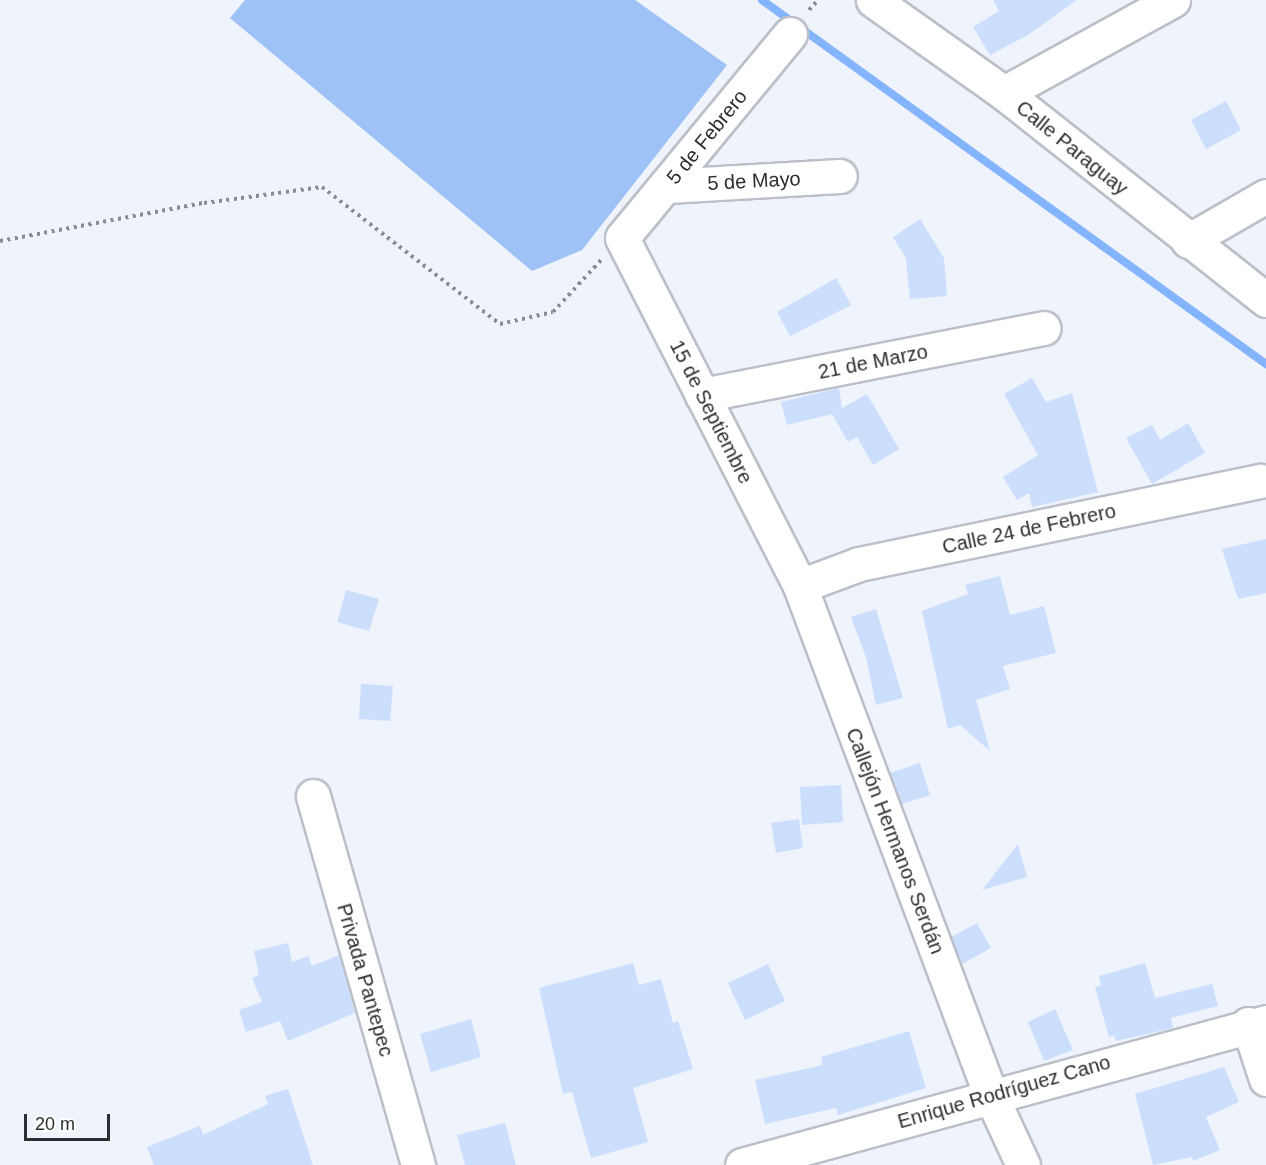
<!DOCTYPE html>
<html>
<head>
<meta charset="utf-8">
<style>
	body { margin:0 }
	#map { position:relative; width:1266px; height:1165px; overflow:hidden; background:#eef3fc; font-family:Arial,sans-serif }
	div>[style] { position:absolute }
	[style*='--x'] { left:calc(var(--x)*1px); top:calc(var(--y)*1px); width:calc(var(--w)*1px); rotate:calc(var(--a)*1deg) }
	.green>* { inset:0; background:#9ec1f6 }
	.stream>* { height:8px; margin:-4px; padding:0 4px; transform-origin:4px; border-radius:4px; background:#84b4fd }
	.building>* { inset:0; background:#cbdffd }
	.path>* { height:4px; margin-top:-2px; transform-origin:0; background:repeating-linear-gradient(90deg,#888b91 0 3px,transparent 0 7.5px) }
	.roads { filter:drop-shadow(2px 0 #bbc0c8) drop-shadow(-2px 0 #bbc0c8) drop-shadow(0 2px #bbc0c8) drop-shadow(0 -2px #bbc0c8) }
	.minor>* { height:33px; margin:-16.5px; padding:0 16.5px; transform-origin:16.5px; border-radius:16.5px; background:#fff }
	span { translate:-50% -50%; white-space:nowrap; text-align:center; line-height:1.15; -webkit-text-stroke:4.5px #fff; paint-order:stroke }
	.street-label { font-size:20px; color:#2c2e31 }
	.scale { position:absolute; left:24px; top:1114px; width:86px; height:27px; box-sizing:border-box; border:3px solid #2c2e31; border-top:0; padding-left:8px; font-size:18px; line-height:21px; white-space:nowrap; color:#2c2e31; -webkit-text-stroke:4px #fff; paint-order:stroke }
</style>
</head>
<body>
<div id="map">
	<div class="green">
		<div style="clip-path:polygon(245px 0,635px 0,727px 65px,582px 250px,532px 271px,230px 18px)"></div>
	</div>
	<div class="stream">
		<div style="--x:762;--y:0;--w:622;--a:35.84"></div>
	</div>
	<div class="building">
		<div style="clip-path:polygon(993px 0,1077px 0,1028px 35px,990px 55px,973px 27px,999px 11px)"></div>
		<div style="clip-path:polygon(1226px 101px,1241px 130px,1206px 149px,1191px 120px)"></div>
		<div style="clip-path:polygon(920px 219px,944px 258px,947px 296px,910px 299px,906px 258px,893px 237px)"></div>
		<div style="clip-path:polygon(836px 278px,851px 305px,790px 336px,777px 312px)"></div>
		<div style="clip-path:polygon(1032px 378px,1046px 402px,1072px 393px,1098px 492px,1032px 507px,1029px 493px,1017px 500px,1003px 477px,1038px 455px,1004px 394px)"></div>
		<div style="clip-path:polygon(839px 388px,842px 408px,867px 394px,899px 449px,873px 465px,857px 437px,848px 442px,832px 414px,787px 425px,781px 402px)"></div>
		<div style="clip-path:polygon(1188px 423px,1205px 453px,1152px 484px,1126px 438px,1152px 425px,1160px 440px)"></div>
		<div style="clip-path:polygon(1266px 539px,1266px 593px,1238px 599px,1222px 549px)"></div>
		<div style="clip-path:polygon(1000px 576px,1010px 615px,1044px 606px,1056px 653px,1003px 666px,1010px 689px,976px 700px,990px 751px,960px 725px,948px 729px,922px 611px,968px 594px,965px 585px)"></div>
		<div style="clip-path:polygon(346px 590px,379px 599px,369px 631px,337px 622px)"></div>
		<div style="clip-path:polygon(876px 609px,903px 698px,876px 705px,866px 657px,851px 617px)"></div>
		<div style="clip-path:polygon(361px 684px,393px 686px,390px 721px,359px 719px)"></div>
		<div style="clip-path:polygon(920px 763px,930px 795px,902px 804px,890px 773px)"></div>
		<div style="clip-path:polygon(841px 785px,843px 822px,802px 825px,800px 787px)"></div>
		<div style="clip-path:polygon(799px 819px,803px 848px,776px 853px,771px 823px)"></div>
		<div style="clip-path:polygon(1018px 844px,1027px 877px,982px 890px)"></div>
		<div style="clip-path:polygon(977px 923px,991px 948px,962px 964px,951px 937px)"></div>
		<div style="clip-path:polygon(288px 943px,292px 962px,308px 956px,312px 966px,339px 955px,355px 1013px,288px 1041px,280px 1021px,246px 1032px,239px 1010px,262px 1002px,252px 978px,259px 975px,254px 951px)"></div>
		<div style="clip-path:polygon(633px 963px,639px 985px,661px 979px,673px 1023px,678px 1021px,693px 1069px,633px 1088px,648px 1142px,591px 1158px,572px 1092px,563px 1094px,539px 988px)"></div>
		<div style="clip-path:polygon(1145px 963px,1155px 998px,1212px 984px,1218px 1006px,1171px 1018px,1173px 1028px,1116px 1041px,1114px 1035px,1109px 1037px,1095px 987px,1101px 986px,1099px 976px)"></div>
		<div style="clip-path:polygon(768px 964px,785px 1001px,745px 1020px,728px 983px)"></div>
		<div style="clip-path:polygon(1055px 1009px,1073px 1050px,1044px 1061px,1028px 1022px)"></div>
		<div style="clip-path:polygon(471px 1019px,481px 1057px,431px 1072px,420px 1034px)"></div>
		<div style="clip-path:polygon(909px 1031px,926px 1088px,838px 1115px,836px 1108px,765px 1124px,755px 1080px,823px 1065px,821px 1057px)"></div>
		<div style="clip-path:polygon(1224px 1067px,1239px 1102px,1206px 1117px,1220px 1150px,1193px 1161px,1192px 1157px,1153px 1165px,1135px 1094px)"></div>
		<div style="clip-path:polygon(288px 1089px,313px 1165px,154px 1165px,147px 1147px,200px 1126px,203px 1135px,268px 1104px,265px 1096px)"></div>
		<div style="clip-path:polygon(505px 1123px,516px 1165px,465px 1165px,457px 1135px)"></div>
	</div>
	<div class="path">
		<div style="--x:809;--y:10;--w:13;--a:-48"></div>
		<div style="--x:0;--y:241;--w:208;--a:-10.6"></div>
		<div style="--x:204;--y:203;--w:119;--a:-7.7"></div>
		<div style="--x:322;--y:187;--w:225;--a:37.6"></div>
		<div style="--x:500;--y:324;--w:54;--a:-12.8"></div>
		<div style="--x:553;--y:312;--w:71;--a:-47.3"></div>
	</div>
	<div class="roads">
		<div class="minor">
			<div style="--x:873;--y:0;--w:161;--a:35.4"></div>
			<div style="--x:1004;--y:93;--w:334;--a:38.3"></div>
			<div style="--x:790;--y:34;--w:264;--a:129.5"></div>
			<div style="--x:622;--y:238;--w:391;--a:62.9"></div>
			<div style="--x:800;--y:586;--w:545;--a:69.47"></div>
			<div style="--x:991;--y:1096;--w:76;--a:65.1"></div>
			<div style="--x:1004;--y:93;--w:193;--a:-28.8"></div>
			<div style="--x:667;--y:186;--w:173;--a:-3.3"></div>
			<div style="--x:1188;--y:241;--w:90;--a:-30"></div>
			<div style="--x:702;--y:395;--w:348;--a:-11.1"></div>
			<div style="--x:800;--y:586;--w:63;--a:-20.4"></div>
			<div style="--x:859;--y:564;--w:410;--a:-11.7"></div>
			<div style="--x:313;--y:796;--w:384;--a:74.1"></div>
			<div style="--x:1248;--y:1024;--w:58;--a:71.9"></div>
			<div style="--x:742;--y:1165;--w:543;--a:-15.26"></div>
		</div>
	</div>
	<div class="street-label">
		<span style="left:707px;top:137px;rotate:-51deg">5 de Febrero</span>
		<span style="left:1072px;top:148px;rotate:39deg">Calle Paraguay</span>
		<span style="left:754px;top:181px;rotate:-3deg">5 de Mayo</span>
		<span style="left:873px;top:362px;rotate:-11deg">21 de Marzo</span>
		<span style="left:711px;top:412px;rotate:63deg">15 de Septiembre</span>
		<span style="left:1029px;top:529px;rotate:-12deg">Calle 24 de Febrero</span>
		<span style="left:895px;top:841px;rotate:69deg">Callejón Hermanos Serdán</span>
		<span style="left:365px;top:980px;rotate:74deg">Privada Pantepec</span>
		<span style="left:1004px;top:1092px;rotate:-16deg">Enrique Rodríguez Cano</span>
	</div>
	<div class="scale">20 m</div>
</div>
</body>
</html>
